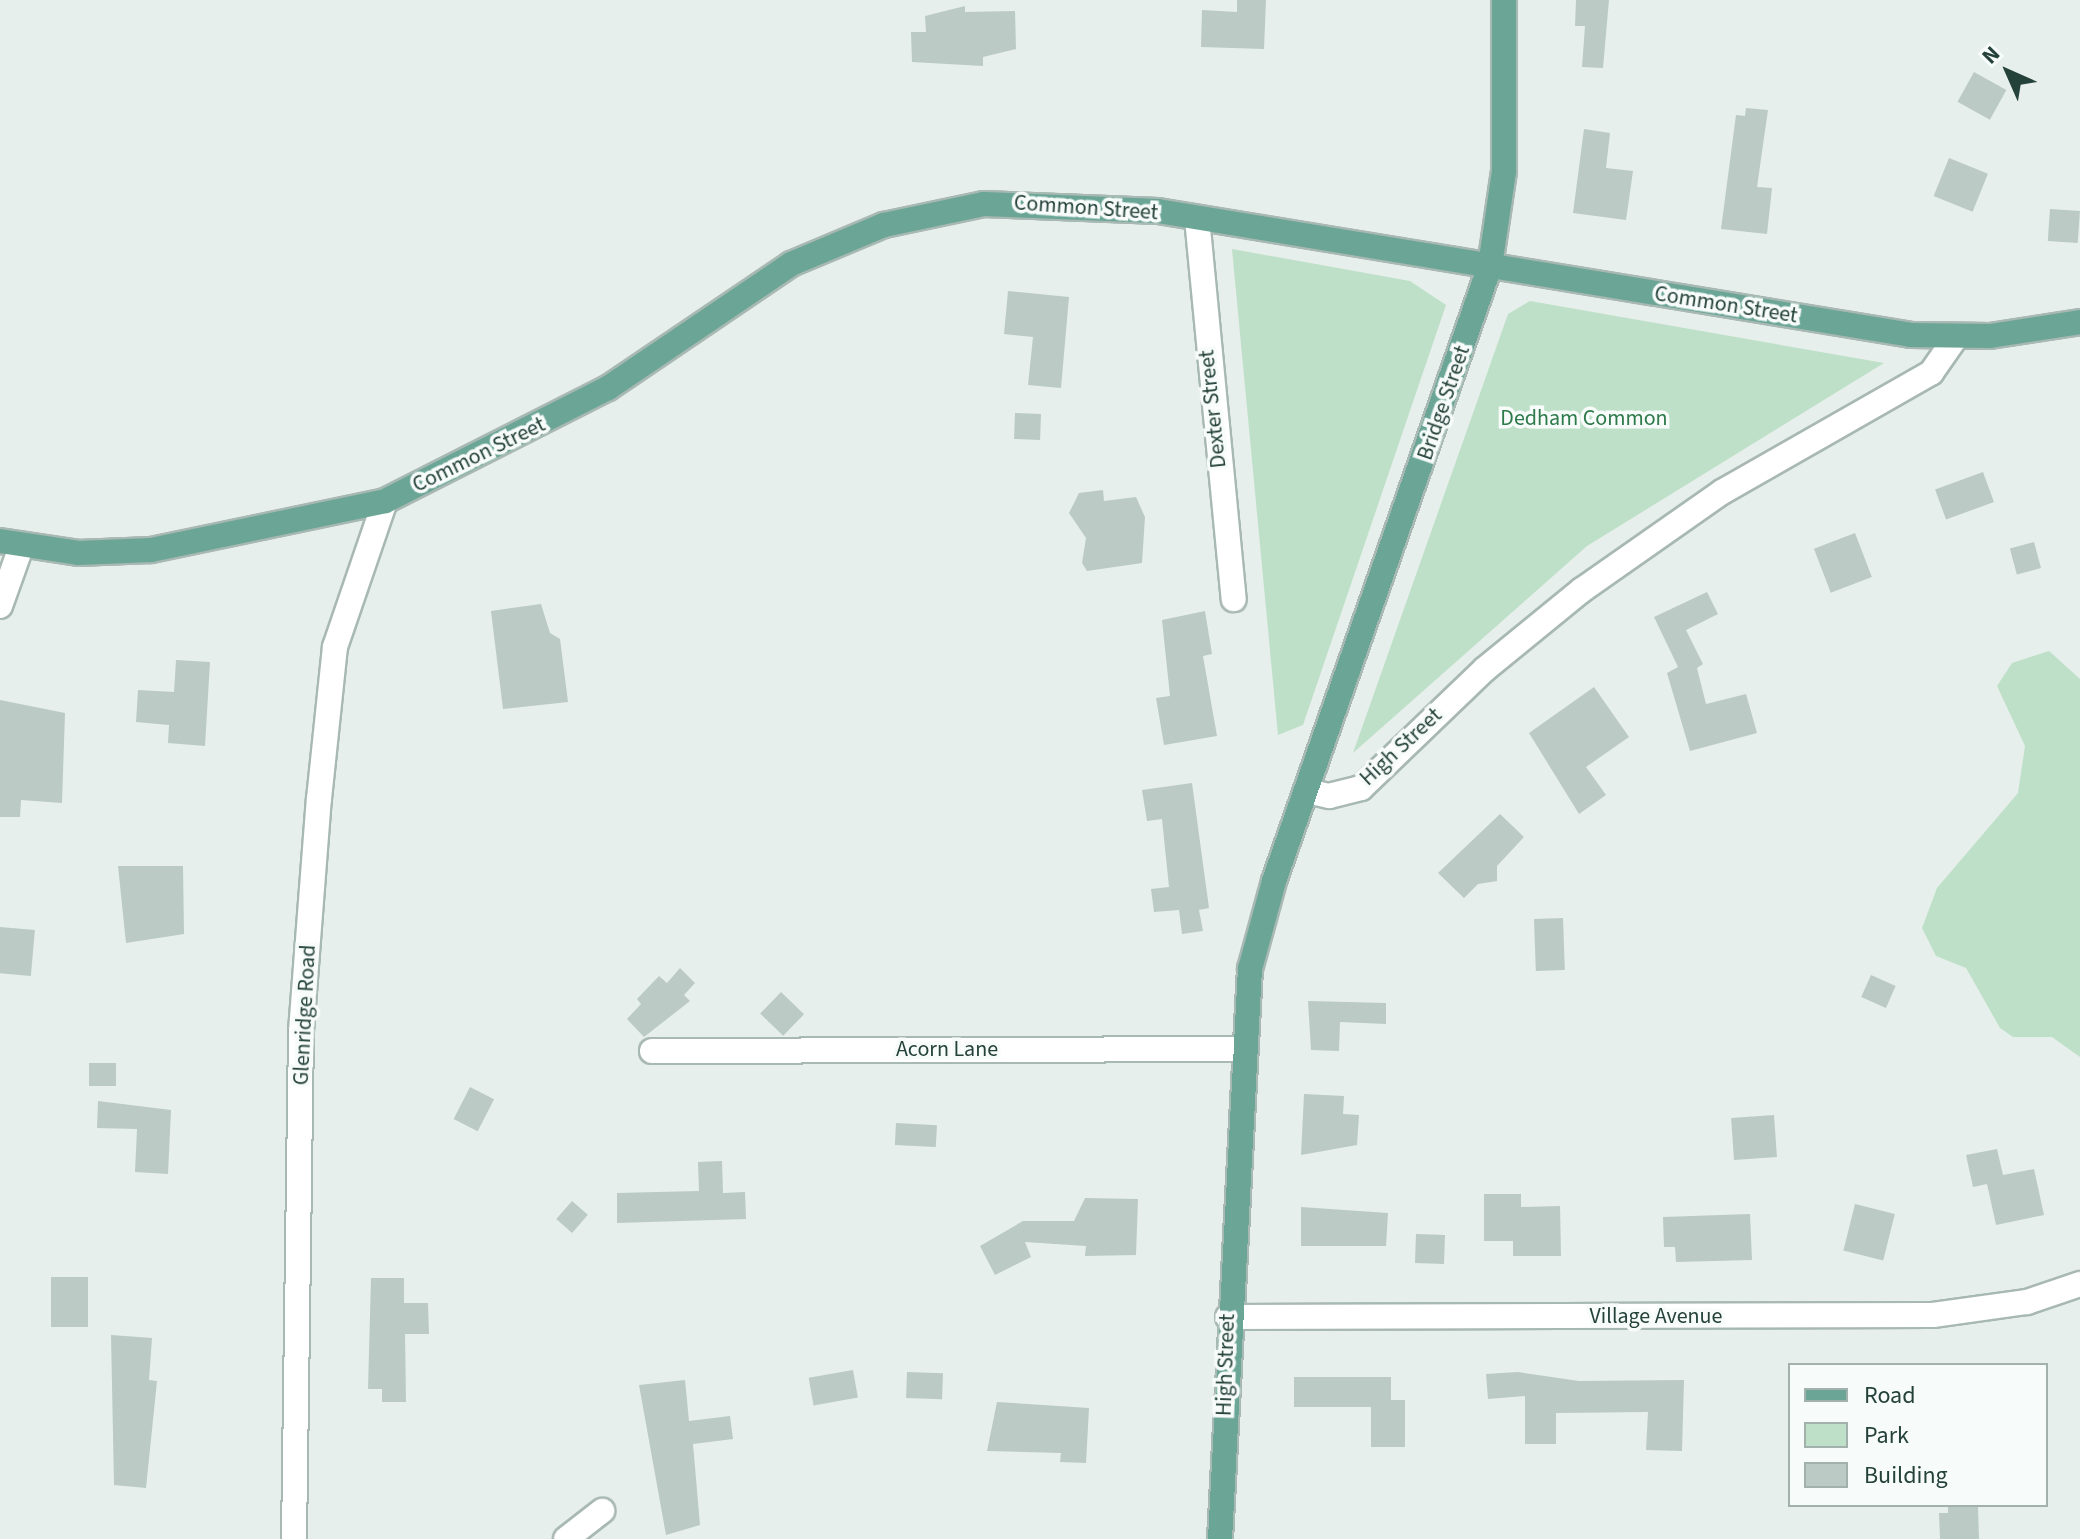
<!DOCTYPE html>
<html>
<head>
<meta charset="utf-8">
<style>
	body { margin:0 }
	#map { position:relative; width:2080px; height:1539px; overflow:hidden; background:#e6efeb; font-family:"Source Sans 3",sans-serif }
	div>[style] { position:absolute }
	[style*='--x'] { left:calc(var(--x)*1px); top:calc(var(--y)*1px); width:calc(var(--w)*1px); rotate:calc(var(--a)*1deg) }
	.green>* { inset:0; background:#bfe0c8 }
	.building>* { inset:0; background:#bbcac4; transform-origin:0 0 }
	.roads { filter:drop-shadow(2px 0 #a8b8b2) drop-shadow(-2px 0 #a8b8b2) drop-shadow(0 2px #a8b8b2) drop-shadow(0 -2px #a8b8b2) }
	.street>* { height:24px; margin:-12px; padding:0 12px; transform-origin:12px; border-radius:12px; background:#fff }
	.primary>* { height:24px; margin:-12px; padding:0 12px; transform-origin:12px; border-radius:12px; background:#6aa596 }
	span { translate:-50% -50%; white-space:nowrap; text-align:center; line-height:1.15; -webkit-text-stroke:7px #f7fbf9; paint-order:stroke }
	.street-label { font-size:22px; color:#24423a }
	.park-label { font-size:22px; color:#2d7a4b }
	.legend { position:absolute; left:1788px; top:1363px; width:260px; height:144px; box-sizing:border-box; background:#f7fbf9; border:2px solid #a3b1ad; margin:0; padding:10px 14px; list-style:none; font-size:24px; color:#24423a }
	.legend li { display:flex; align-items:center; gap:16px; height:40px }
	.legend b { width:40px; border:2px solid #a3b1ad }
	.north { position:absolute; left:1968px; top:32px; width:80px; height:80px; -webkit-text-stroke:6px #f7fbf9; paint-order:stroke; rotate:315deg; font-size:22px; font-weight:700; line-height:32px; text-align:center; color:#24423a }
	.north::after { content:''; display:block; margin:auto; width:28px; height:36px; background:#24423a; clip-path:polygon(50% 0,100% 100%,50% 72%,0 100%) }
</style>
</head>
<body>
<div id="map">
	<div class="green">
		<i style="clip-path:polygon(1232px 249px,1410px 281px,1446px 305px,1303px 725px,1278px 735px)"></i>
		<i style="clip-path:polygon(1530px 301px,1884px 363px,1587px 546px,1353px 753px,1508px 314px)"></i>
		<i style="clip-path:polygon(2049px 651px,2080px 679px,2080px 1057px,2052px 1037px,2013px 1037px,2000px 1028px,1966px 968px,1936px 956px,1922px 928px,1937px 888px,2018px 793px,2025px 746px,1997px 686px,2012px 663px)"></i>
	</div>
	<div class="building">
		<i style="clip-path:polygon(1237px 0,1266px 0,1264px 49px,1201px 47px,1202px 10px,1237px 12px)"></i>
		<i style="clip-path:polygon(1576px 0,1609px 0,1603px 68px,1582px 67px,1585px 26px,1575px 26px)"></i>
		<i style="clip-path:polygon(965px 6px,965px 12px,1015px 11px,1016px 49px,983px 57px,983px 66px,912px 62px,911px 32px,926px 32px,925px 16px)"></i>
		<i style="left:1974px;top:72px;width:37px;height:34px;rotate:29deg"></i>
		<i style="clip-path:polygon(1746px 108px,1768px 110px,1757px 187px,1772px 188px,1767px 234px,1721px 229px,1736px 115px,1745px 116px)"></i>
		<i style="clip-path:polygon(1584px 129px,1610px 133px,1606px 168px,1633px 171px,1626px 220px,1573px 213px)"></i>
		<i style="left:1949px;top:158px;width:42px;height:41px;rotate:22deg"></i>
		<i style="left:2050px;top:209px;width:30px;height:32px;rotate:4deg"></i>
		<i style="clip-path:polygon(1008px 291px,1069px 297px,1061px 388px,1028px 385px,1033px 337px,1004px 334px)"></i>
		<i style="left:1015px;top:413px;width:26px;height:26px;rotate:2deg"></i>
		<i style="left:1983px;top:472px;width:32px;height:51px;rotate:70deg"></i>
		<i style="clip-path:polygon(1103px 490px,1104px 501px,1136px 497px,1145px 517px,1142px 563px,1087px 571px,1082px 563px,1086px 538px,1069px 513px,1079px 493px)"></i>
		<i style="left:1855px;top:533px;width:47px;height:44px;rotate:69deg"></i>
		<i style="left:2034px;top:542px;width:27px;height:25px;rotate:75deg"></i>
		<i style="clip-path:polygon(1707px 592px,1718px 614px,1686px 630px,1703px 664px,1697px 668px,1706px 704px,1746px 694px,1757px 733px,1690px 751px,1667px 673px,1678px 667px,1654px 617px)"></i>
		<i style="clip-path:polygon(541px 604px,550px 633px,560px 639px,568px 702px,503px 709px,491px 611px)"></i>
		<i style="clip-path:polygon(1205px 611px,1212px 654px,1203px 656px,1217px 736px,1164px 745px,1156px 698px,1170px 696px,1162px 620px)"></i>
		<i style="clip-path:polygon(176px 660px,210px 662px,205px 746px,168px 743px,169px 725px,136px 722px,138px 690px,174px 692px)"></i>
		<i style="clip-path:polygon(1594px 687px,1629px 737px,1586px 767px,1606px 795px,1579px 814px,1529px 733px)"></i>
		<i style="clip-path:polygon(0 700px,65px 713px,62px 803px,21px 800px,20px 817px,0 817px)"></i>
		<i style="clip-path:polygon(1192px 783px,1209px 908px,1199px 910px,1203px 931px,1182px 934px,1179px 910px,1154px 912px,1151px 889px,1169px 887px,1162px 819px,1147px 821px,1142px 790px)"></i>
		<i style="clip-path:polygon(1500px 814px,1524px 837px,1497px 866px,1497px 881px,1478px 884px,1464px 898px,1438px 873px)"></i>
		<i style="clip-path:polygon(118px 866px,183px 866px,184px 934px,126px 943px)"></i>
		<i style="left:1563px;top:918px;width:52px;height:29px;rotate:88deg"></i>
		<i style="left:0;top:927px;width:35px;height:46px;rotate:5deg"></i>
		<i style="clip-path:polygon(680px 968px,695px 983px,684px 995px,690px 1001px,644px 1037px,627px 1019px,641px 1004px,637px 999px,659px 976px,667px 983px)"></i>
		<i style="left:1871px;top:975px;width:27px;height:24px;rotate:24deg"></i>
		<i style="left:781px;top:992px;width:32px;height:30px;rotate:44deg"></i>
		<i style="clip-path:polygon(1308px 1001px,1386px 1003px,1386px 1024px,1340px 1022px,1339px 1051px,1311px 1050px)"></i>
		<i style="left:89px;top:1063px;width:27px;height:23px"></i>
		<i style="left:470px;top:1087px;width:27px;height:36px;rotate:27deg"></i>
		<i style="clip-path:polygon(1304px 1094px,1344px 1096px,1343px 1114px,1359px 1115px,1357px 1145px,1301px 1155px)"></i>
		<i style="clip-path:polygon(98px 1101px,171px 1110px,168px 1174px,135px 1172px,137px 1129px,97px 1128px)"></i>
		<i style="left:1774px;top:1115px;width:42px;height:43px;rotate:86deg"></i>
		<i style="left:896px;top:1123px;width:41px;height:22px;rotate:3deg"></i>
		<i style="clip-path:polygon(1997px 1149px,2003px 1175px,2034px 1169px,2044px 1215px,1996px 1225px,1987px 1184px,1973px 1187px,1966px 1155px)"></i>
		<i style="clip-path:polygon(722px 1161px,723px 1193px,745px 1192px,746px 1219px,617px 1223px,617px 1193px,699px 1191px,698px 1162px)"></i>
		<i style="clip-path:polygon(1484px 1194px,1521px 1194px,1521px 1207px,1560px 1206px,1561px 1256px,1513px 1256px,1513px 1241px,1484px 1241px)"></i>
		<i style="clip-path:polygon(1085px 1198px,1138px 1199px,1136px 1255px,1085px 1256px,1086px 1246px,1025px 1242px,1031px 1257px,995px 1275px,980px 1246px,1023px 1221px,1074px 1221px)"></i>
		<i style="left:572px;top:1201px;width:21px;height:24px;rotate:41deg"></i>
		<i style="left:1855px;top:1204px;width:41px;height:48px;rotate:14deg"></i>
		<i style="clip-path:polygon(1301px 1207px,1388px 1213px,1386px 1246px,1301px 1246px)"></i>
		<i style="clip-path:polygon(1750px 1214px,1752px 1260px,1676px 1262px,1675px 1247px,1664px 1247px,1663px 1217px)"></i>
		<i style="left:1416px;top:1234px;width:29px;height:29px;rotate:2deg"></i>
		<i style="left:88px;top:1277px;width:50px;height:37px;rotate:90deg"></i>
		<i style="clip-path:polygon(371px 1278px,404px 1278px,404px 1303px,428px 1303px,429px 1334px,405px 1334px,406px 1402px,382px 1402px,382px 1389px,368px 1389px)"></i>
		<i style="clip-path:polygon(111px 1335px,152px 1338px,149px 1380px,157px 1381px,146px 1488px,114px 1485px)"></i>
		<i style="left:853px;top:1370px;width:28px;height:45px;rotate:80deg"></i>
		<i style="left:907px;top:1372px;width:36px;height:26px;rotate:2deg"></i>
		<i style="clip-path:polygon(1518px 1372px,1579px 1381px,1684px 1380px,1682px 1451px,1646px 1450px,1648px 1412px,1556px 1413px,1556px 1444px,1525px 1444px,1525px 1396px,1488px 1399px,1486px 1374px)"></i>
		<i style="clip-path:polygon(1294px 1377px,1391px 1377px,1391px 1400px,1405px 1400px,1405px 1447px,1371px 1447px,1371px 1407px,1294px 1407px)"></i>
		<i style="clip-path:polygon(685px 1380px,689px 1421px,730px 1416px,733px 1439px,693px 1444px,700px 1525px,666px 1535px,639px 1385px)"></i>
		<i style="clip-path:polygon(997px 1402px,1089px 1408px,1086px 1463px,1060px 1462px,1061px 1453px,987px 1451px)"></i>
		<i style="clip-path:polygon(1948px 1505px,1978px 1505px,1979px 1539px,1940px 1539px,1939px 1513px,1948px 1513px)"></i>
	</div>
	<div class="roads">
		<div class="street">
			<i style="--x:1197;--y:218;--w:383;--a:84.5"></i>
			<i style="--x:0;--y:606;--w:63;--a:-70.4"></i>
			<i style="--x:1307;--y:791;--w:23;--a:13"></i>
			<i style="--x:1329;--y:796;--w:33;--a:-14"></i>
			<i style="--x:1361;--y:788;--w:172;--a:-43.8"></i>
			<i style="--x:1485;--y:669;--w:125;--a:-39.2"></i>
			<i style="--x:1582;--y:590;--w:171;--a:-35"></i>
			<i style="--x:1722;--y:492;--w:241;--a:-29.7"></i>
			<i style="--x:1931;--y:373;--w:44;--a:-55.2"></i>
			<i style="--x:652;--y:1051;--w:590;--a:-0.19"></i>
			<i style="--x:1228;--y:1317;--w:705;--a:-0.16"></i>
			<i style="--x:1933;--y:1315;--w:95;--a:-7.9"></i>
			<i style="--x:2027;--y:1302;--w:56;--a:-18.8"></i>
			<i style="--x:294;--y:1539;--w:508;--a:-89.21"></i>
			<i style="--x:301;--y:1031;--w:233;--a:-85.6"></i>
			<i style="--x:319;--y:799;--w:153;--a:-84"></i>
			<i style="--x:335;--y:647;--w:154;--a:-71.1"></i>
			<i style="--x:566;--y:1539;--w:46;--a:-37.9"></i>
		</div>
		<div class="primary">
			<i style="--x:0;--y:541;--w:79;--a:8.7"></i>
			<i style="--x:78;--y:553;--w:73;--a:-2.4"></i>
			<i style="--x:151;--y:550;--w:239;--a:-11.8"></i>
			<i style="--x:385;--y:501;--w:250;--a:-26.9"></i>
			<i style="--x:608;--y:388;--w:221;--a:-34.1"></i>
			<i style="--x:791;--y:264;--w:101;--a:-22.8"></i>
			<i style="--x:884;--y:225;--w:102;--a:-11.9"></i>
			<i style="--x:984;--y:204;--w:174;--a:2.3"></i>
			<i style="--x:1158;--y:211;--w:763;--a:9.35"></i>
			<i style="--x:1911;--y:335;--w:79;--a:0.7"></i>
			<i style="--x:1990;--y:336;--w:91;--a:-8.8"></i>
			<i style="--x:1220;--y:1539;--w:571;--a:-86.99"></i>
			<i style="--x:1250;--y:969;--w:91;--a:-74.7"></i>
			<i style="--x:1274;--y:881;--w:652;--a:-70.65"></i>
			<i style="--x:1490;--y:266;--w:96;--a:-81.6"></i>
			<i style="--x:1504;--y:171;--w:171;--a:-90"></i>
		</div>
	</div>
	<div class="street-label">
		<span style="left:1086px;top:208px;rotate:4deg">Common Street</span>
		<span style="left:1726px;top:305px;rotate:9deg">Common Street</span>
		<span style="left:1444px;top:403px;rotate:-71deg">Bridge Street</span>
		<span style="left:1213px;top:409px;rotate:-96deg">Dexter Street</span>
		<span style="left:479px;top:455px;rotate:-26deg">Common Street</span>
		<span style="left:1401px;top:747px;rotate:-43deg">High Street</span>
		<span style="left:305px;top:1015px;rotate:-87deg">Glenridge Road</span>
		<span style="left:947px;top:1050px">Acorn Lane</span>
		<span style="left:1656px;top:1317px">Village Avenue</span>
		<span style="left:1226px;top:1365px;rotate:-88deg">High Street</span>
	</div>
	<div class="park-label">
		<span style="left:1584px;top:419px">Dedham Common</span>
	</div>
	<ul class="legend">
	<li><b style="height:10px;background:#6aa596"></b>Road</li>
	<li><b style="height:22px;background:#bfe0c8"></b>Park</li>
	<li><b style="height:22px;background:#bbcac4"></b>Building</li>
	</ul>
	<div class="north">N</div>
</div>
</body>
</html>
